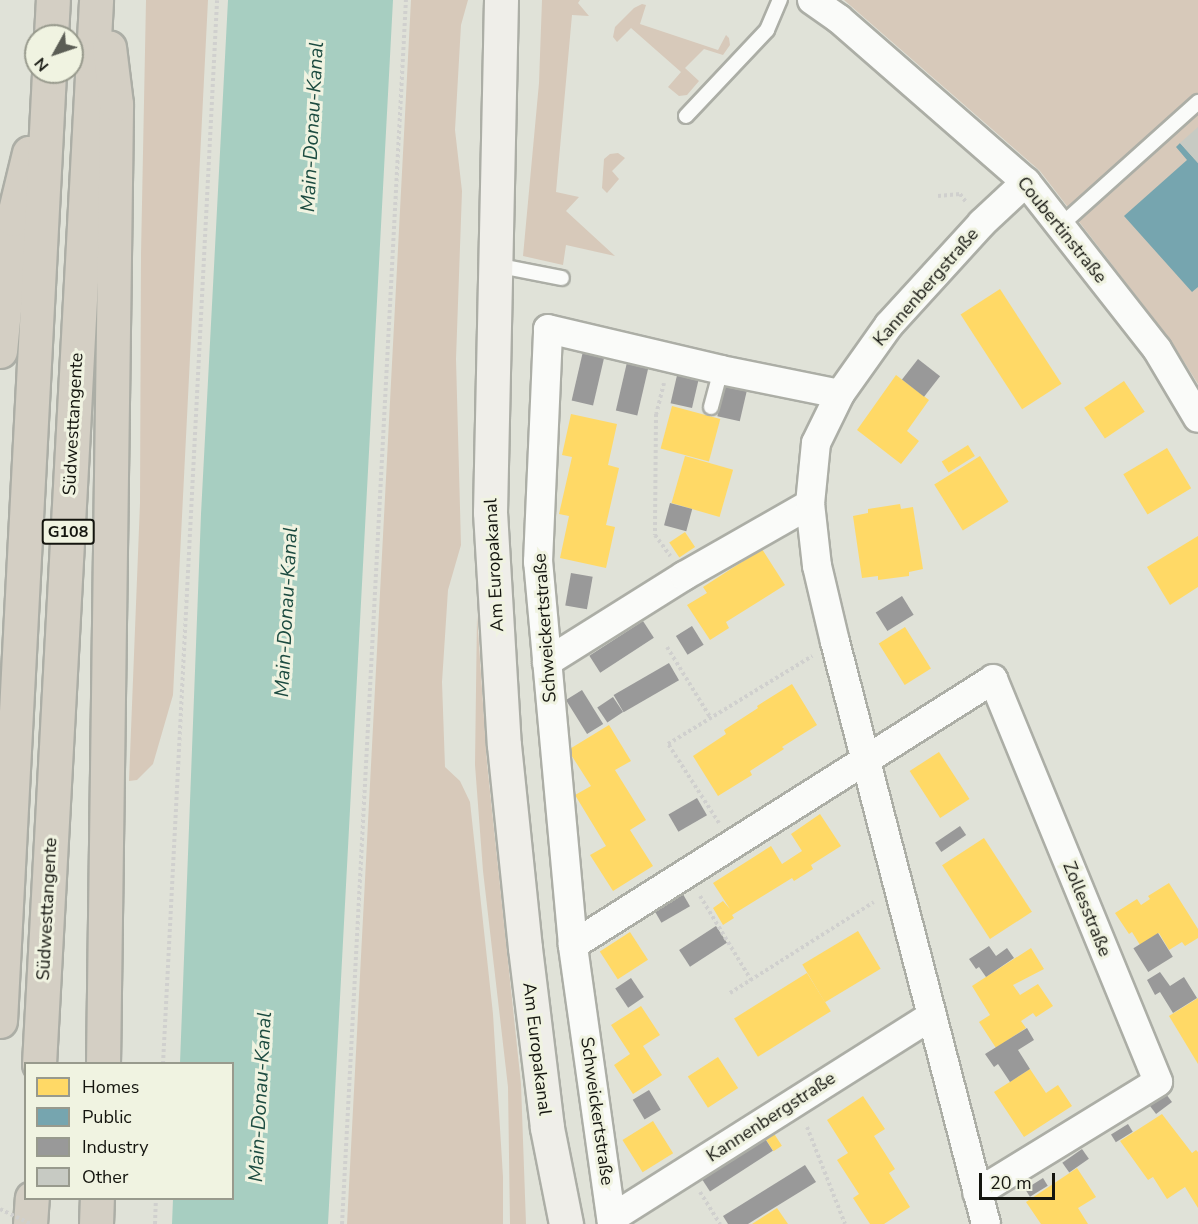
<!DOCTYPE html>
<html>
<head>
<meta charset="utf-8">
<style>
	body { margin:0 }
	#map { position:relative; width:1198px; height:1224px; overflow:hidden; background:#e0e2d8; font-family:"Nunito Sans",sans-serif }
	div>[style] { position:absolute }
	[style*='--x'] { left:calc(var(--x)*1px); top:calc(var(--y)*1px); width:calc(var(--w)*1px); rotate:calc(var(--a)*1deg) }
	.green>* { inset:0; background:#d7c9ba }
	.water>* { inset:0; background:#a7cec1 }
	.homes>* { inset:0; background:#ffd966; transform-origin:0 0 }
	.public>* { inset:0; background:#76a5af }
	.industry>* { inset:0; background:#999; transform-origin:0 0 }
	.building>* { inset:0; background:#c7cac3 }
	.path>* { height:4px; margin-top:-2px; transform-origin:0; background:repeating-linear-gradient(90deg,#d0d0ce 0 3px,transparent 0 6px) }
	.roads { filter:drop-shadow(2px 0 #acaea6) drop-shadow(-2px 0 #acaea6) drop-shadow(0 2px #acaea6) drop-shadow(0 -2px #acaea6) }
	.lane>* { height:14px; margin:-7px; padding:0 7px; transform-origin:7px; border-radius:7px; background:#fafbf9 }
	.street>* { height:28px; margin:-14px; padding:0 14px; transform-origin:14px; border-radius:14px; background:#fafbf9 }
	.secondary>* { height:33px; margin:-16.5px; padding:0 16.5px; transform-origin:16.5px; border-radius:16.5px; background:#efeee9 }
	.highway>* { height:33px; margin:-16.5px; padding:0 16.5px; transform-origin:16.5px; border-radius:16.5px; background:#d4cfc4 }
	.path-bridge>* { height:4px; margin-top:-2px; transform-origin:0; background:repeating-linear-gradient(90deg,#d0d0ce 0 3px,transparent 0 6px) }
	span { translate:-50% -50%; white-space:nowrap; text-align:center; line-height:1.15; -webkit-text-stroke:6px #f0f3e1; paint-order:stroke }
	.shield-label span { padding:2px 4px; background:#f0f3e1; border:2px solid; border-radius:4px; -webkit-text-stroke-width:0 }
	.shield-label { font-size:16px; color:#14150f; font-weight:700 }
	.street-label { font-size:18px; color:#14150f }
	.water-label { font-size:20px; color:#1c4b40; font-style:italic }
	.legend { position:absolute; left:24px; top:1062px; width:210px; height:138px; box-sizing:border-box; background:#f0f3e1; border:2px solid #989a8d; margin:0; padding:8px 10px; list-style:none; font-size:18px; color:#14150f }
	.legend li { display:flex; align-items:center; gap:12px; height:30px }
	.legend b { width:30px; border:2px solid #989a8d }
	.north { position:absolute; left:24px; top:24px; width:60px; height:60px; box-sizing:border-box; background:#f0f3e1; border:2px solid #989a8d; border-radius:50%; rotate:230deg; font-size:16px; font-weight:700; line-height:24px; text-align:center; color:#14150f }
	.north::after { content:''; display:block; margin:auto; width:21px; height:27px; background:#5b5d55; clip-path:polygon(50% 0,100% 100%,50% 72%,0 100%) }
	.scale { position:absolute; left:979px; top:1173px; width:76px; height:27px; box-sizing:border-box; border:3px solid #14150f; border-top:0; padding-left:8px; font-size:18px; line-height:21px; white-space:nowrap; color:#14150f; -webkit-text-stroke:4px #f0f3e1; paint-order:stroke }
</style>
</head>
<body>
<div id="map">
	<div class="green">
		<i style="clip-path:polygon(146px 0,208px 0,173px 695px,153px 764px,137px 780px,129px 781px,140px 503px,141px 254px)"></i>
		<i style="clip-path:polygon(411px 0,468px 0,461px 25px,455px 130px,462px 191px,456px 359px,461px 545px,448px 590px,442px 682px,445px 767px,460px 781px,470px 802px,493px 1014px,503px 1177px,503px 1224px,347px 1224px)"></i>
		<i style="clip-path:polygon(542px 0,580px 0,578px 3px,589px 16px,572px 15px,556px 192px,579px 197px,566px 211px,615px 256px,566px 245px,563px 265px,523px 256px,539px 83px)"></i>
		<i style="clip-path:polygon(844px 0,1198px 0,1198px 384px,1171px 341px,1040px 171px)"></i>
		<i style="clip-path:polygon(642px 4px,646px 5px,640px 24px,718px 50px,726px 35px,729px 38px,730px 45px,723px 55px,704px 49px,685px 68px,699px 81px,687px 95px,679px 96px,668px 87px,681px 72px,631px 28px,617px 42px,613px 37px,615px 27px,634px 8px)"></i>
		<i style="clip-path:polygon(618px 153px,625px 158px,612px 171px,619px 179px,607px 193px,602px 188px,604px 159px,610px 154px)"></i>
		<i style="clip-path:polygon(477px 615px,487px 763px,521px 1084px,526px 1224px,510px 1224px,508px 1087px,483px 871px,475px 765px)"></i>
	</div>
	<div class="water">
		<i style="clip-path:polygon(228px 0,393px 0,328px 1224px,172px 1224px,173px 1199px,232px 1198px,232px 1064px,180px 1063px,201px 514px)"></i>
	</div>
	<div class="homes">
		<i style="left:1000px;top:289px;width:113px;height:47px;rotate:57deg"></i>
		<i style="clip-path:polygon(896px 375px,929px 400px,907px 431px,919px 441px,901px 464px,857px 430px)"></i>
		<i style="left:1124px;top:381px;width:37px;height:48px;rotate:56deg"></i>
		<i style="left:672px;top:406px;width:50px;height:44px;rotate:15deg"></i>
		<i style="clip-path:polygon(571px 414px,617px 424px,608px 465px,619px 468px,606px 525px,615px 527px,606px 568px,560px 558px,569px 516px,559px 514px,572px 457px,562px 455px)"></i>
		<i style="left:968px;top:445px;width:13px;height:31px;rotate:58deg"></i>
		<i style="left:1167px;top:448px;width:47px;height:51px;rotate:59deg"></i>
		<i style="left:685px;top:456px;width:50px;height:49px;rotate:16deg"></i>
		<i style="left:980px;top:456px;width:54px;height:54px;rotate:58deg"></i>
		<i style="clip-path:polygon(900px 504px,901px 509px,913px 507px,923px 569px,909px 572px,909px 576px,878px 580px,878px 576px,862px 578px,853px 516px,868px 513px,868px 509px)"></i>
		<i style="left:685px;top:532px;width:18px;height:19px;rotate:56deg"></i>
		<i style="clip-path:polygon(1198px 536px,1198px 587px,1170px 605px,1147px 567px)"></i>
		<i style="clip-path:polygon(762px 549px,785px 585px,726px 622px,729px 628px,710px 640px,687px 605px,707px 593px,703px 587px)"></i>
		<i style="left:905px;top:627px;width:49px;height:31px;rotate:58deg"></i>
		<i style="clip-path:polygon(792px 684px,817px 725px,782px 747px,784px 749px,750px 771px,752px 775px,718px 796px,693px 756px,726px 734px,724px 730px,758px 708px,757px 706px)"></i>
		<i style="clip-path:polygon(609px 725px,631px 761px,615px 770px,646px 820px,630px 830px,653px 866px,613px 891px,590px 855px,606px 846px,575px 795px,591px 786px,568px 750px)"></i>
		<i style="left:939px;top:752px;width:56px;height:35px;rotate:57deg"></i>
		<i style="clip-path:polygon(820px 814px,841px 846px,811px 865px,813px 869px,794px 881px,792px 878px,732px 915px,734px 918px,723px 925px,713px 908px,723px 901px,730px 909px,713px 883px,771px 846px,782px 864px,802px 851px,791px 834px)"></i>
		<i style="left:984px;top:838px;width:88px;height:50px;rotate:57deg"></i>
		<i style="clip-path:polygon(1169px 883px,1198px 929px,1198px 938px,1185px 946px,1182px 942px,1169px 950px,1159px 933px,1140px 945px,1132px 932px,1129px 934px,1115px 913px,1137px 899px,1141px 905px,1150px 899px,1148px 896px)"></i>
		<i style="left:858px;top:931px;width:44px;height:65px;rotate:59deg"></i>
		<i style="left:630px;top:932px;width:33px;height:36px;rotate:57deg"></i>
		<i style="clip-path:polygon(1031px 948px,1044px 969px,1013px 985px,1020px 995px,1038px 984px,1053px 1006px,1036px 1017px,1033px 1013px,1021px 1021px,1026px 1028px,996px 1048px,979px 1022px,990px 1015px,972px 986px)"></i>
		<i style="left:807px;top:973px;width:45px;height:86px;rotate:58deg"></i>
		<i style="clip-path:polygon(1198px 998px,1198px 1064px,1169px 1016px)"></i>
		<i style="clip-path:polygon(641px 1006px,660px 1035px,643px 1046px,662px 1075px,633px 1094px,614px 1065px,630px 1054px,611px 1025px)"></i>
		<i style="left:718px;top:1057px;width:37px;height:36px;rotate:57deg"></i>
		<i style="clip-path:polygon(1030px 1069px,1046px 1093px,1058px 1085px,1072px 1106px,1024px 1137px,994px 1092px)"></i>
		<i style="clip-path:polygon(863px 1096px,885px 1129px,874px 1136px,895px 1169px,889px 1173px,910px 1207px,884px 1224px,870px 1224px,853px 1198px,859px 1194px,837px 1160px,848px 1153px,827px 1120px)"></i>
		<i style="clip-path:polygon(1162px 1114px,1192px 1153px,1196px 1150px,1198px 1152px,1198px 1208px,1185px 1187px,1167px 1199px,1153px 1177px,1148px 1180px,1120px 1141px)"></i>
		<i style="left:653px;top:1121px;width:38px;height:36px;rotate:58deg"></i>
		<i style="left:771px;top:1129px;width:20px;height:10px;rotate:57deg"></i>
		<i style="clip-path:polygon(1077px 1168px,1096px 1197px,1078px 1208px,1088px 1224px,1041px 1224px,1026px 1202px)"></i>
		<i style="clip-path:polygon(777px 1208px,788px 1224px,752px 1224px)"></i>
	</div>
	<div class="public">
		<i style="clip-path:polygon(1180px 143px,1198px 163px,1198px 287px,1192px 292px,1124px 216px,1187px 160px,1176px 147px)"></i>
	</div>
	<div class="industry">
		<i style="left:584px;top:347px;width:22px;height:55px;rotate:13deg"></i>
		<i style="left:628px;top:358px;width:22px;height:54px;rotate:13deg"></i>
		<i style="left:918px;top:359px;width:28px;height:26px;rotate:38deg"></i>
		<i style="left:678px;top:371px;width:22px;height:33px;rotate:13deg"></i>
		<i style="left:725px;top:383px;width:23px;height:34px;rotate:13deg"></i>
		<i style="left:670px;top:503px;width:23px;height:23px;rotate:15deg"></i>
		<i style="left:571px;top:573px;width:22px;height:33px;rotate:10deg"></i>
		<i style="left:902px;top:596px;width:22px;height:31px;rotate:58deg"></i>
		<i style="left:643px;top:621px;width:20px;height:64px;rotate:57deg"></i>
		<i style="left:692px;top:626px;width:22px;height:19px;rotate:58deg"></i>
		<i style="left:669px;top:663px;width:20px;height:64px;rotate:60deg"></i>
		<i style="left:582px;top:690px;width:40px;height:19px;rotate:58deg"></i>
		<i style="left:613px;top:697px;width:18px;height:19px;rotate:56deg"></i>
		<i style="left:697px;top:798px;width:20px;height:33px;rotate:60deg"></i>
		<i style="left:960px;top:826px;width:11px;height:30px;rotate:56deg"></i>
		<i style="left:680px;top:889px;width:20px;height:33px;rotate:60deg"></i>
		<i style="left:716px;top:926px;width:20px;height:44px;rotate:57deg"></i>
		<i style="left:1158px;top:933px;width:28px;height:29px;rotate:58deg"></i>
		<i style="clip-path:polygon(989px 946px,996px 956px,1007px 948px,1014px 958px,986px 977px,979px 967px,976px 969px,969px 959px)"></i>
		<i style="clip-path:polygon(1160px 972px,1170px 986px,1184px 977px,1197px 998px,1173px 1013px,1160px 992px,1155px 995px,1147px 980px)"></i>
		<i style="left:631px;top:978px;width:23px;height:19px;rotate:56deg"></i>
		<i style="clip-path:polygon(1027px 1028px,1034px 1040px,1018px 1050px,1030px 1069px,1010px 1082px,998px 1064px,994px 1067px,985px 1054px)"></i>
		<i style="left:649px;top:1090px;width:23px;height:19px;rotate:59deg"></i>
		<i style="left:1166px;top:1094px;width:10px;height:20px;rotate:53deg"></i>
		<i style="left:1128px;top:1124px;width:9px;height:20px;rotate:58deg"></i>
		<i style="left:762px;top:1134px;width:20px;height:75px;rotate:57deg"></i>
		<i style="left:1082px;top:1149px;width:12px;height:24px;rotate:55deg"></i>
		<i style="clip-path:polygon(805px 1165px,816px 1182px,748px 1224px,728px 1224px,723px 1216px)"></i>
		<i style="left:1043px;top:1178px;width:9px;height:21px;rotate:58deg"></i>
	</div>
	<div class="building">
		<i style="clip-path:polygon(1198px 127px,1198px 163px,1180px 143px)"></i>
	</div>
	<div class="path">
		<i style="--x:938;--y:196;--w:22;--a:-5"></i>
		<i style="--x:960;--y:194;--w:10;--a:53"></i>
		<i style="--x:664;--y:383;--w:32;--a:104"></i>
		<i style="--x:656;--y:414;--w:121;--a:90.5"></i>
		<i style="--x:655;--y:535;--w:26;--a:54"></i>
		<i style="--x:667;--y:647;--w:82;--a:58.4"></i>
		<i style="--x:719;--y:823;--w:94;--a:-122.8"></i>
		<i style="--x:668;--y:744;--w:169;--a:-31.4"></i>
		<i style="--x:700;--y:896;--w:98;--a:58.7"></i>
		<i style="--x:730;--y:993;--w:170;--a:-32.3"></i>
		<i style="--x:163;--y:1064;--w:1065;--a:-87.09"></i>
		<i style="--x:807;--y:1127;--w:104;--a:68.6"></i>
		<i style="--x:700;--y:1192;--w:38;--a:58"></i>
		<i style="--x:155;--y:1224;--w:26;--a:-88"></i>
		<i style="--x:342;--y:1224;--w:1226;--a:-87.01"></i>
	</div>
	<div class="roads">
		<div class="lane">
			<i style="--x:686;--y:116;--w:118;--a:-46.7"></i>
			<i style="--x:767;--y:30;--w:33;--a:-67"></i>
			<i style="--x:1060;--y:226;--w:186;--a:-41.9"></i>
			<i style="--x:495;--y:265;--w:68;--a:11"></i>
			<i style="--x:711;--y:407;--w:38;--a:-75"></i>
		</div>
		<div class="street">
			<i style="--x:812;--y:0;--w:33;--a:35"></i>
			<i style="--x:839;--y:19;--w:248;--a:41.1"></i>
			<i style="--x:1026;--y:182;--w:212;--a:51.9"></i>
			<i style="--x:1157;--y:349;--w:80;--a:59.3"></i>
			<i style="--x:547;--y:662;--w:162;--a:-32.1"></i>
			<i style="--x:684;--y:576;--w:145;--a:-29.7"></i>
			<i style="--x:573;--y:945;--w:497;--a:-32.3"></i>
			<i style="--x:993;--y:679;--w:435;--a:67.7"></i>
			<i style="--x:1158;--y:1082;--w:212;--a:148.5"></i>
			<i style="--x:612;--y:1218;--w:378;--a:-32.3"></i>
			<i style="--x:612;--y:1224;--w:282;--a:-98"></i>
			<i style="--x:573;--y:945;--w:385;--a:-95.2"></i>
			<i style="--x:538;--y:562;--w:233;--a:-87.5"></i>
			<i style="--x:548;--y:329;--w:178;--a:13.3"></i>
			<i style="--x:721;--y:370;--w:121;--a:11.4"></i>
			<i style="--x:986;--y:1224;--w:601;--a:-104.54"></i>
			<i style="--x:835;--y:642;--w:78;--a:-103.3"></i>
			<i style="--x:817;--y:566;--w:62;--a:-96.4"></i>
			<i style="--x:810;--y:504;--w:61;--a:-84.4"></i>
			<i style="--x:816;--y:443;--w:55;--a:-63.9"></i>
			<i style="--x:840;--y:394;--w:85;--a:-54.6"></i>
			<i style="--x:889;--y:325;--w:138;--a:-47.6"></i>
			<i style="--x:982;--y:223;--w:60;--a:-43"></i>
		</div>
		<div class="secondary">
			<i style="--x:501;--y:0;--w:512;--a:91.23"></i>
			<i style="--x:490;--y:512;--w:233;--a:86.6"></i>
			<i style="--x:504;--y:745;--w:204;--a:84.1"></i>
			<i style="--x:525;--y:948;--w:181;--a:83"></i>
			<i style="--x:547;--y:1128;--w:98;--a:78.8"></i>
		</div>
		<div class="highway">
			<i style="--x:51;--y:36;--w:36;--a:-87"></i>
			<i style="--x:0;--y:351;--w:133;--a:-84.4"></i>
			<i style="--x:13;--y:219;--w:68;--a:-76.4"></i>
			<i style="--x:0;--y:1021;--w:950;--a:-87.04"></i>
			<i style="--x:39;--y:1064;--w:1066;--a:-86.93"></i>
			<i style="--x:103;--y:1064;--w:960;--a:-89.22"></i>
			<i style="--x:116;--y:104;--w:57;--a:-97"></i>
			<i style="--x:30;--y:1224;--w:26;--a:-86"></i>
			<i style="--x:96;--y:1224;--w:26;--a:-88"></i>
		</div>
	</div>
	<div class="path-bridge">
		<i style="--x:0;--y:1209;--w:34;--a:26"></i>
	</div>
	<div class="shield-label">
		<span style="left:68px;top:532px">G108</span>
	</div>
	<div class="street-label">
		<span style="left:1062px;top:230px;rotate:51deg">Coubertinstraße</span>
		<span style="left:926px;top:287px;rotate:-49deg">Kannenbergstraße</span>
		<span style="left:73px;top:424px;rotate:-87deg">Südwesttangente</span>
		<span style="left:494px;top:565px;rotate:-93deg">Am Europakanal</span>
		<span style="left:545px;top:628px;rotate:-94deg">Schweickertstraße</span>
		<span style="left:47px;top:909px;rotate:-87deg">Südwesttangente</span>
		<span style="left:1087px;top:909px;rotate:68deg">Zollesstraße</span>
		<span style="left:537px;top:1049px;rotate:83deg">Am Europakanal</span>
		<span style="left:597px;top:1111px;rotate:82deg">Schweickertstraße</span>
		<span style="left:771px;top:1117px;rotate:-33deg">Kannenbergstraße</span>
	</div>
	<div class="water-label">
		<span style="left:312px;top:127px;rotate:-87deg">Main-Donau-Kanal</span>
		<span style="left:286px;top:612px;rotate:-87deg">Main-Donau-Kanal</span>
		<span style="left:260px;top:1097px;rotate:-87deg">Main-Donau-Kanal</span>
	</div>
	<ul class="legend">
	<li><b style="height:16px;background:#ffd966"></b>Homes</li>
	<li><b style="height:16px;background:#76a5af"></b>Public</li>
	<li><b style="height:16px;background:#999"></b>Industry</li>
	<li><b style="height:16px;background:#c7cac3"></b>Other</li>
	</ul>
	<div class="north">N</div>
	<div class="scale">20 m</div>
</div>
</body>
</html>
